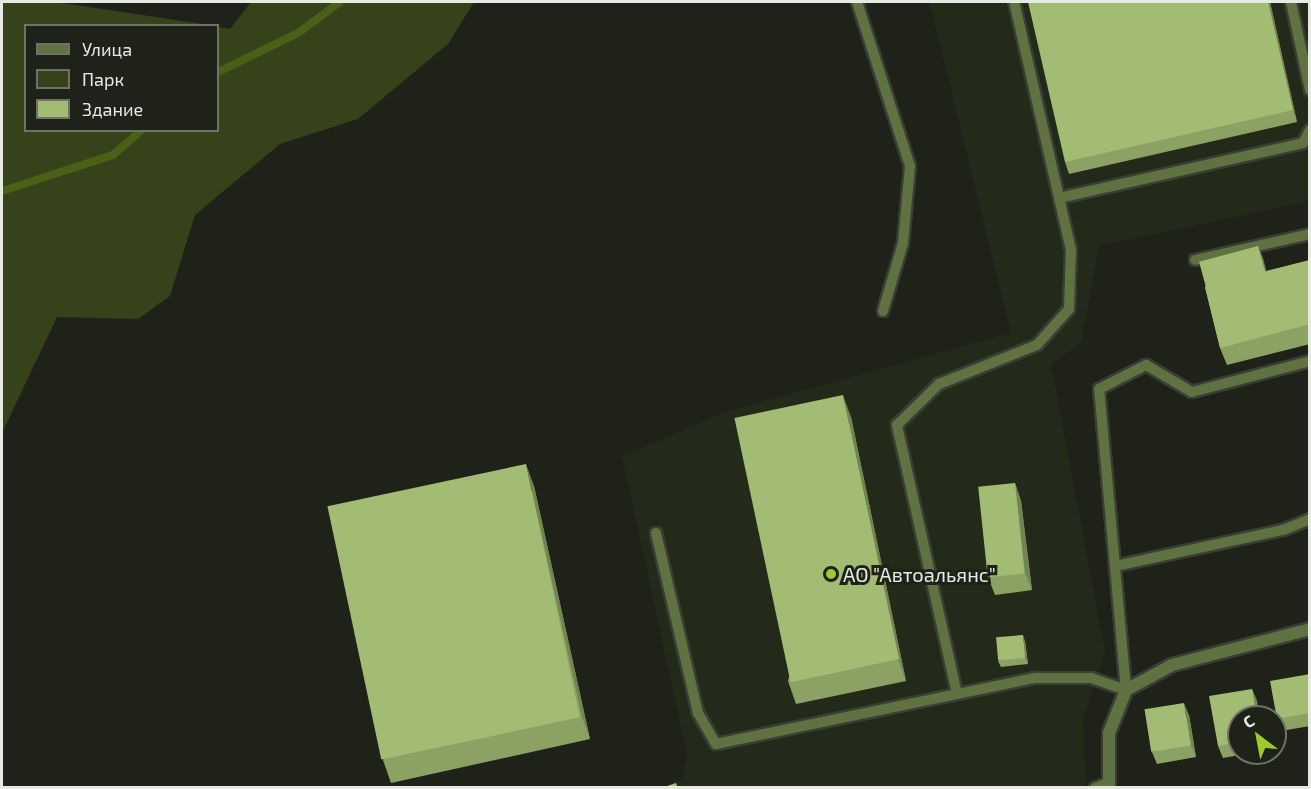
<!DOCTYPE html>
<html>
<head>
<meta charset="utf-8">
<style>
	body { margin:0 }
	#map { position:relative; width:1311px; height:789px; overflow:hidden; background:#1e2218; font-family:"Exo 2",sans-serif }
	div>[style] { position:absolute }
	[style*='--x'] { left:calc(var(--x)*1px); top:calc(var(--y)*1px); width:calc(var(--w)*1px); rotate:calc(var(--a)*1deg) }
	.built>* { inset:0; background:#242a1a }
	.green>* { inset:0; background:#35421a }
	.stream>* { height:8px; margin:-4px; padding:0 4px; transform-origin:4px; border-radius:4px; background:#4a6016 }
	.roads { filter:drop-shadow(2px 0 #3a3e34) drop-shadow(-2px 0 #3a3e34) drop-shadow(0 2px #3a3e34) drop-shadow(0 -2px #3a3e34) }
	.service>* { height:10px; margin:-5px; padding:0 5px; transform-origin:5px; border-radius:5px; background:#617242 }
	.minor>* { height:12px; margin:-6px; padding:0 6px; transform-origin:6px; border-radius:6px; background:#617242 }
	.tertiary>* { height:12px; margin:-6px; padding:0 6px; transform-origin:6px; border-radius:6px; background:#617242 }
	.wall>* { inset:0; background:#8ba264 }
	.shaded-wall>* { inset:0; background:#718451 }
	.building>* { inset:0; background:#a2bc74; transform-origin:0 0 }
	.dots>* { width:16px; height:16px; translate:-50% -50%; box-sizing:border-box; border:3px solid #1e2218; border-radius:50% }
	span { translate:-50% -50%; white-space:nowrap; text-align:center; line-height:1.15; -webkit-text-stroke:6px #1e2218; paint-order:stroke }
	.poi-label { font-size:20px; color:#e7eae3 }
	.left { translate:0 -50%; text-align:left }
	.frame { position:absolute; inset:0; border:3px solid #e7eae3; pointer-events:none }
	.legend { position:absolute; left:24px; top:24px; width:195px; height:108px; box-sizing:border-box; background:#1e2218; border:2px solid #6e7269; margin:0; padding:8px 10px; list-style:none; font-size:18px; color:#e7eae3 }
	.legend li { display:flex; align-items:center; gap:12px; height:30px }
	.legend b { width:30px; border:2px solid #6e7269 }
	.north { position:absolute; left:1227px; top:705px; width:60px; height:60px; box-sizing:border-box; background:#1e2218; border:2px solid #6e7269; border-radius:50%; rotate:328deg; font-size:16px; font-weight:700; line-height:24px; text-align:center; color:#e7eae3 }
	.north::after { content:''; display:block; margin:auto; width:21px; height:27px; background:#9eca2e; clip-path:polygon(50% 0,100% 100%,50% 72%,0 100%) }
</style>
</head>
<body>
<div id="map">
	<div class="built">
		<i style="clip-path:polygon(929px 2px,1309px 2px,1309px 201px,1099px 246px,1081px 344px,1051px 363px,1105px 652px,1083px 720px,1086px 787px,674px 787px,673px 782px,682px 781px,687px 755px,622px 456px,725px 412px,1011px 333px)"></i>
	</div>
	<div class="green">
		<i style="clip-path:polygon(2px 2px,56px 2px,209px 25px,26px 26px,26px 130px,218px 130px,218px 27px,230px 29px,251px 2px,474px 2px,448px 44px,358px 119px,280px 144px,195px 215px,170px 296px,138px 319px,57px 317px,2px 433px)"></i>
	</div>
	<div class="stream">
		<i style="--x:218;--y:72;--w:89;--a:-26"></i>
		<i style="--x:298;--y:33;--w:52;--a:-36.4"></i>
		<i style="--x:2;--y:191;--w:117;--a:-18"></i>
		<i style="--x:113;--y:155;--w:38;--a:-41"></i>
	</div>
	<div class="roads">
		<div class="service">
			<i style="--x:857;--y:2;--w:172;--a:72.1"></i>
			<i style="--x:910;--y:166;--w:77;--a:95.2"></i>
			<i style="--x:903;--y:243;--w:71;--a:106.4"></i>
			<i style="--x:1291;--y:2;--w:90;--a:77.8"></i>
			<i style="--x:1059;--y:198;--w:250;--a:-12.7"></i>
			<i style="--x:1303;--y:143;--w:15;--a:-62"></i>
			<i style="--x:1195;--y:260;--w:118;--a:-12.7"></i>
			<i style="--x:656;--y:533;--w:185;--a:76.9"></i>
			<i style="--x:698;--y:713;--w:36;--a:60"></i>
			<i style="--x:716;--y:744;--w:327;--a:-11.7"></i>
			<i style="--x:1036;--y:678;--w:55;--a:0"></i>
			<i style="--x:1091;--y:678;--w:37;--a:19"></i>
			<i style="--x:1126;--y:690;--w:302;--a:-95.1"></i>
			<i style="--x:1099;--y:389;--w:53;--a:-27.1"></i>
			<i style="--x:1146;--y:365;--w:53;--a:30.4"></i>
			<i style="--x:1192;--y:392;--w:122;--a:-14.7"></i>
			<i style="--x:1115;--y:566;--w:172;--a:-12.1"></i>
			<i style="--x:1283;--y:530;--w:29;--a:-22"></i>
			<i style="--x:957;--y:694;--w:276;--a:-102.6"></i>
			<i style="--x:897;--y:425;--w:59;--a:-44.3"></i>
			<i style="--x:939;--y:384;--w:105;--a:-21.7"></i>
			<i style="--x:1037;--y:345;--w:48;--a:-48.4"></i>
			<i style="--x:1069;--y:309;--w:59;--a:-88.1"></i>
			<i style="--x:1071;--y:250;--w:254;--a:-102.9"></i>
			<i style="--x:1095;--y:788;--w:14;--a:-21"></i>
		</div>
		<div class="minor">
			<i style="--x:1126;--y:690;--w:52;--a:-28.5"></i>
			<i style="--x:1172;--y:665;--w:143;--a:-14.6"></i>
		</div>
		<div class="tertiary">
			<i style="--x:1109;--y:788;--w:55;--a:-90"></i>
			<i style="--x:1109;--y:733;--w:46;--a:-68.4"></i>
		</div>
	</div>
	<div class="wall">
		<i style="clip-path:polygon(1270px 2px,1297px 122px,1069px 174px,1065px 162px)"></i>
		<i style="clip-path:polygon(1258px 246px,1266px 271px,1310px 260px,1310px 344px,1227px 365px,1220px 348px,1205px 287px)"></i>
		<i style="clip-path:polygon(851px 417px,906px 681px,796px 704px,788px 681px)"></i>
		<i style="clip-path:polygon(1015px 483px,1021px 501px,1032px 590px,995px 595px,988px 577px)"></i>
		<i style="clip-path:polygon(534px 486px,590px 739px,391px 783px,383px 760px)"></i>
		<i style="clip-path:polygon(1025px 641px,1028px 664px,1001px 667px,998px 661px)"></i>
		<i style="clip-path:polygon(1310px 674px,1310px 726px,1281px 731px,1277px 719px)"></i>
		<i style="clip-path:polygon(1252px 689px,1257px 701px,1259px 717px,1239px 717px,1239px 753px,1251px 753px,1223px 758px,1218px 746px)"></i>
		<i style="clip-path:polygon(1189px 715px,1196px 757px,1157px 764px,1152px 752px)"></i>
	</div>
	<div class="shaded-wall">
		<i style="clip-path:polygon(1268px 2px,1270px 2px,1297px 122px,1293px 110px)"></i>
		<i style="clip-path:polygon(1258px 246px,1263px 258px,1271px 289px,1267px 277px)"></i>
		<i style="clip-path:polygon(843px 395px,851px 417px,906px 681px,898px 659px)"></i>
		<i style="clip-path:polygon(526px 464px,534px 486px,590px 739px,582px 717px)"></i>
		<i style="clip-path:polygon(1015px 483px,1021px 501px,1032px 590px,1025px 573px)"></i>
		<i style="clip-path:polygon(1023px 635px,1025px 641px,1028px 664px,1025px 658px)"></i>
		<i style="clip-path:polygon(1252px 689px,1257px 701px,1259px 717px,1257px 717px)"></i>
		<i style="clip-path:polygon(1184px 703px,1189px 715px,1196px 757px,1191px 745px)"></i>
	</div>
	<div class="building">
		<i style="clip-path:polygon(1028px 2px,1268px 2px,1293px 110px,1065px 162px)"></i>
		<i style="left:1258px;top:246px;width:27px;height:61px;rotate:75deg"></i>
		<i style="clip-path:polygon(1310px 260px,1310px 324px,1220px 348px,1205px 287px)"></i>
		<i style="left:843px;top:395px;width:270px;height:111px;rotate:78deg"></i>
		<i style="left:526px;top:464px;width:259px;height:203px;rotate:78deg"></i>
		<i style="left:1015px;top:483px;width:91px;height:37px;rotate:84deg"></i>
		<i style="left:1023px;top:635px;width:23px;height:27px;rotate:85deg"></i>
		<i style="clip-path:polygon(1310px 674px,1310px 713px,1277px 719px,1270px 681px)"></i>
		<i style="clip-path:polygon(1252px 689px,1257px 717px,1239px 717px,1239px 742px,1218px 746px,1209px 696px)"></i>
		<i style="left:1184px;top:703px;width:43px;height:40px;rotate:81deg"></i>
		<i style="clip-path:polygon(676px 783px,678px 788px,661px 788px)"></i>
	</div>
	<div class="dots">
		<i style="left:831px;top:574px;background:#9eca2e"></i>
	</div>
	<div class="poi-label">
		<span class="left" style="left:843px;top:574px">АО "Автоальянс"</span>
	</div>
	<div class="frame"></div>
	<ul class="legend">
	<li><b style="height:8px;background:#617242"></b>Улица</li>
	<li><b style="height:16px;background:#35421a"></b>Парк</li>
	<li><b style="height:16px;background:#a2bc74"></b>Здание</li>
	</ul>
	<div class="north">С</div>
</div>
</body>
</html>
